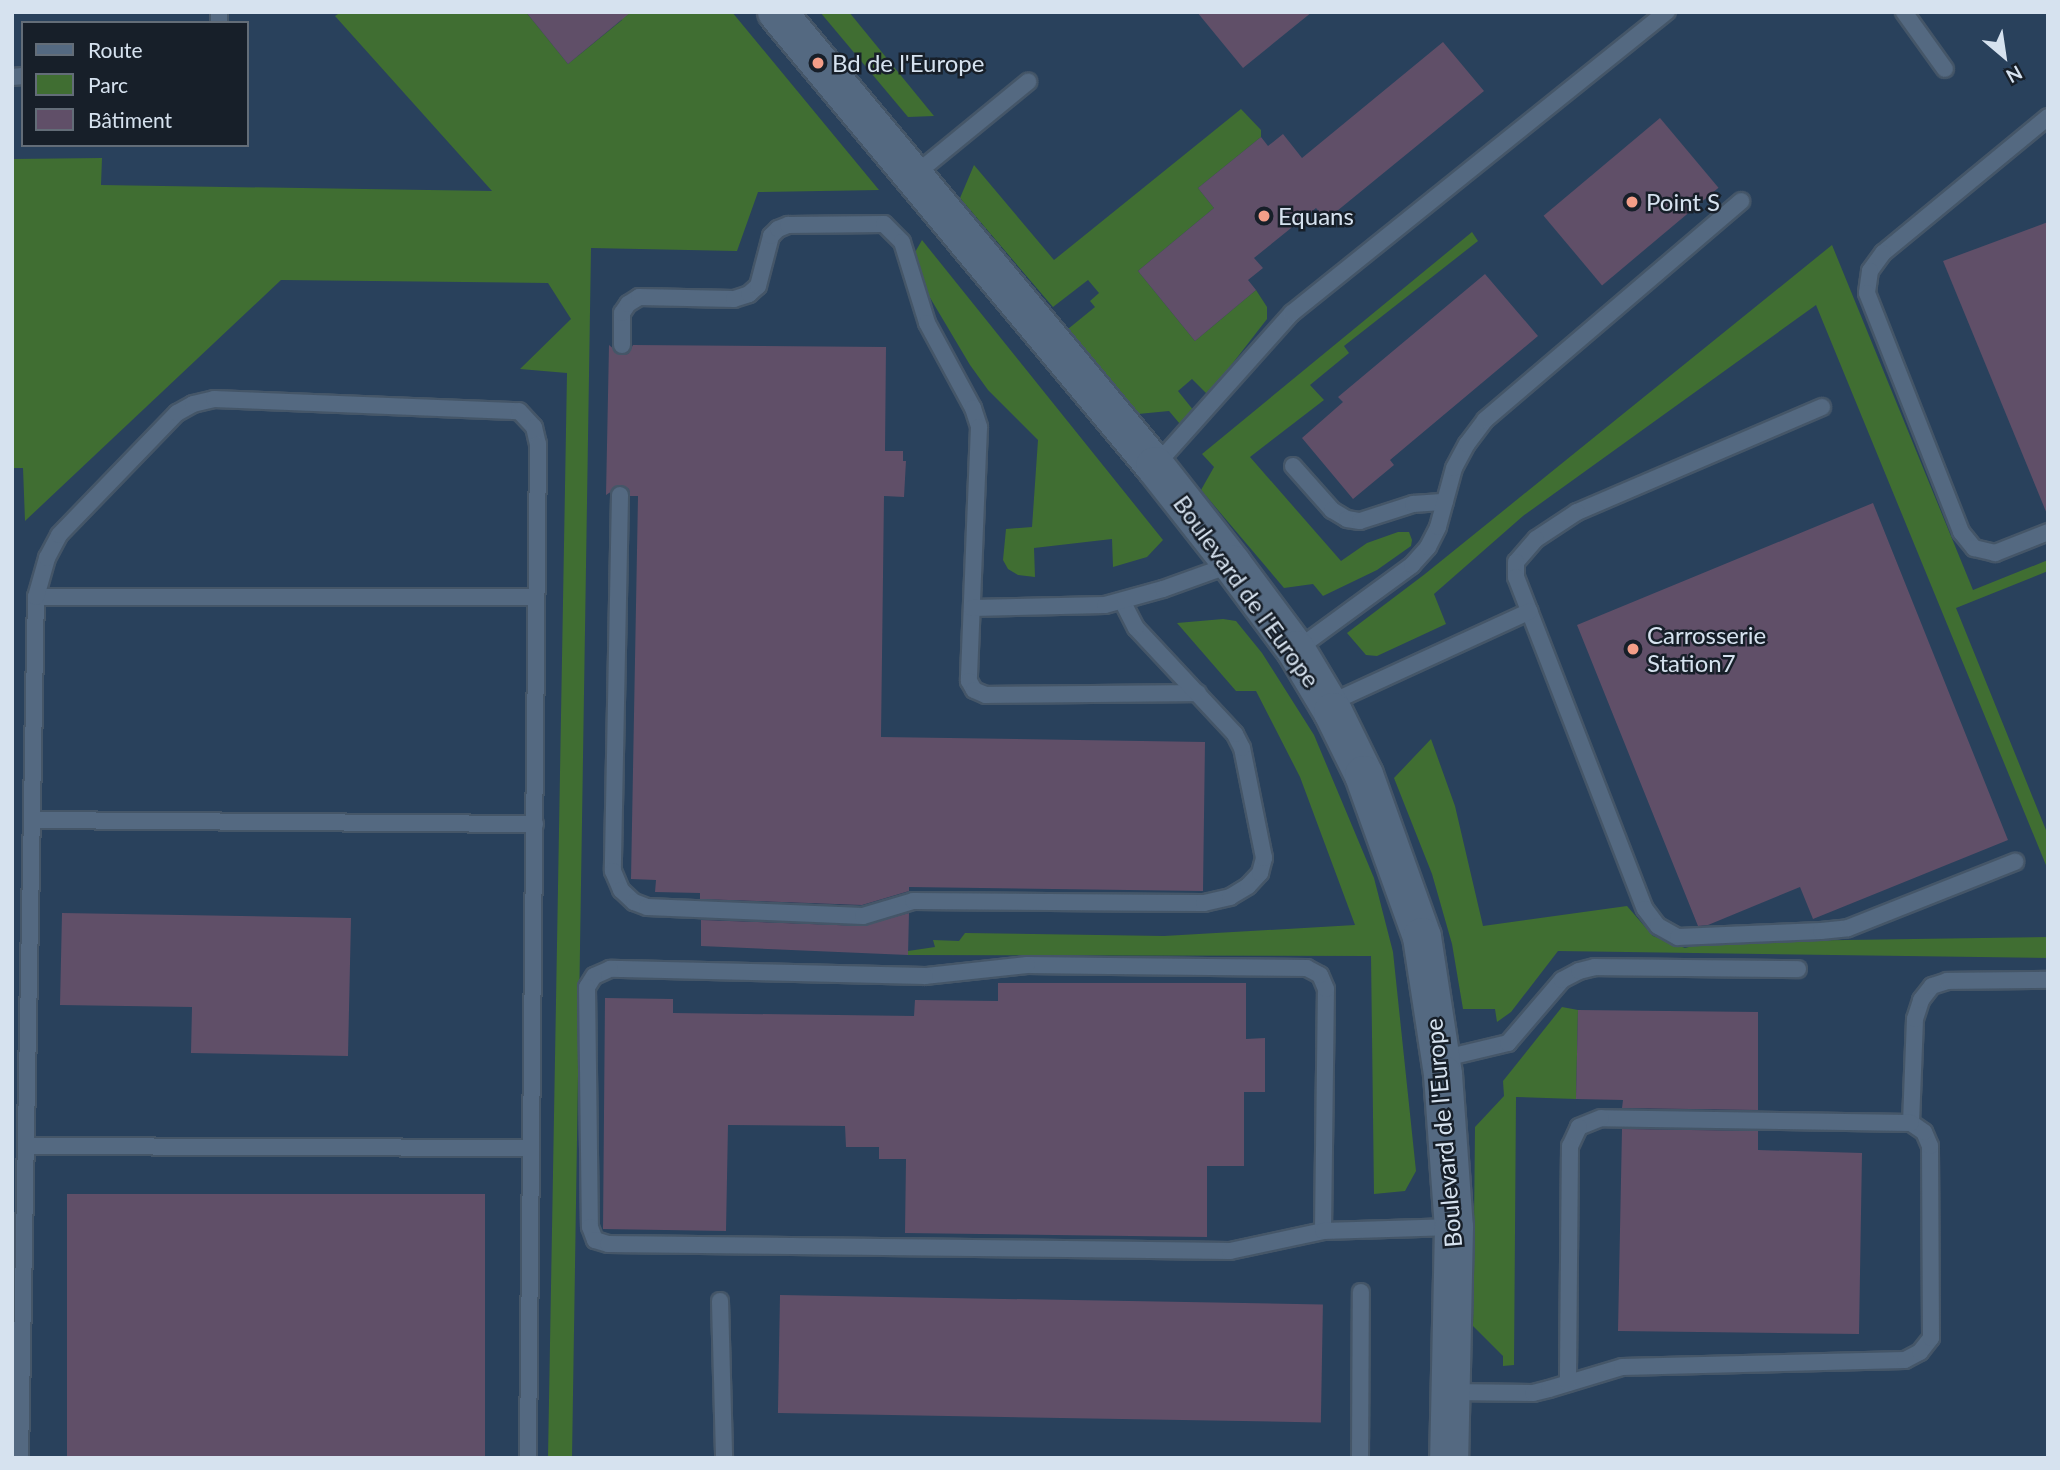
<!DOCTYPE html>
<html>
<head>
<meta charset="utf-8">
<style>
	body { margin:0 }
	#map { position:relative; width:2060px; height:1470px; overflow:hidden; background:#25394e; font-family:Lato,sans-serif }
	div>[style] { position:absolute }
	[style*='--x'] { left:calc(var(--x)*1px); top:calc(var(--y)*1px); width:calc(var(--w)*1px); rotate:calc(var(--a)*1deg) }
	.built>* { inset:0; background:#29415c }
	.green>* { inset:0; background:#406e32 }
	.building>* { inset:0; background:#604f68; transform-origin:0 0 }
	.roads { filter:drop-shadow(2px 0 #455668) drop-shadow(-2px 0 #455668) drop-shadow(0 2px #455668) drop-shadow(0 -2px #455668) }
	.lane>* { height:16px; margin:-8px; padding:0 8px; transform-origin:8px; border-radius:8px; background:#546981 }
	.secondary>* { height:38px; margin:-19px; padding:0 19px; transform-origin:19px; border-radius:19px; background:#546981 }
	.dots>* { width:19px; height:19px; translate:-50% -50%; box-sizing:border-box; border:4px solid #171f29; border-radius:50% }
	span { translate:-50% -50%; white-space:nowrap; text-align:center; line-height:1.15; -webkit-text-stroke:5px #171f29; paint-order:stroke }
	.poi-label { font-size:24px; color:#d6e2ef }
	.left { translate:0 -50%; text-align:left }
	.street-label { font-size:24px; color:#d6e2ef }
	.frame { position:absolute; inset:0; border:14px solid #d6e2ef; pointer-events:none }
	.legend { position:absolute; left:21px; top:21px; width:228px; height:126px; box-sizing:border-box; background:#171f29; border:2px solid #636d78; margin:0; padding:9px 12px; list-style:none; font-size:21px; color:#d6e2ef }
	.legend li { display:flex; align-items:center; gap:14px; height:35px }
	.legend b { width:35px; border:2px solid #636d78 }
	.north { position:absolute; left:1969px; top:21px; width:70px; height:70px; -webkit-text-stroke:5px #171f29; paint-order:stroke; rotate:151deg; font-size:19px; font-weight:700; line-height:28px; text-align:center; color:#d6e2ef }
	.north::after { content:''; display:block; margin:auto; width:24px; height:32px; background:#d6e2ef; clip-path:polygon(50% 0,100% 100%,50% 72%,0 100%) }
</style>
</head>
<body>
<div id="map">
	<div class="built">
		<i style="clip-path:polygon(evenodd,12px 12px,2048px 12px,2048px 1458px,12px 1458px,12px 12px,23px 23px,247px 23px,247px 145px,23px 145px,23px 23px)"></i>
	</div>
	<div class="green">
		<i style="clip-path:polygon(341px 12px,526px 12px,568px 64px,622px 20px,617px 12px,732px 12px,879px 190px,758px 192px,737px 251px,591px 248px,572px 1458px,548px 1458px,567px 373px,520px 369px,571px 319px,548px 283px,281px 280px,25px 521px,23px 468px,12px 468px,12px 159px,102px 158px,101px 185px,492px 191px,335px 16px)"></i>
		<i style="clip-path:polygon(820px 12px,849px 12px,934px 116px,908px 117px)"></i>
		<i style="clip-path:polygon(1241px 109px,1261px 130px,1261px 137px,1198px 188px,1214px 208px,1138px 271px,1195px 341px,1256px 290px,1267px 307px,1267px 319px,1208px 395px,1192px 379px,1178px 391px,1194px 411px,1180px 424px,1169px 411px,1138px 414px,1068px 329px,1095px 307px,1090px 301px,1099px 293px,1088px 280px,1053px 307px,960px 198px,974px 165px,1054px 260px)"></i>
		<i style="clip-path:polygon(1472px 232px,1478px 241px,1344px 346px,1349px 353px,1310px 385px,1324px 400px,1250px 457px,1341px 561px,1367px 543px,1398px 532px,1409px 532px,1412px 540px,1411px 546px,1377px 570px,1323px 596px,1313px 584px,1284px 588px,1201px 490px,1214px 467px,1202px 454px)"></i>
		<i style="clip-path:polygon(922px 240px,1163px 540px,1147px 557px,1113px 567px,1112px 539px,1034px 548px,1035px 577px,1018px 575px,1008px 569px,1003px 560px,1006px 529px,1032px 527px,1038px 440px,988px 390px,970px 365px,929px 296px,914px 254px)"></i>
		<i style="clip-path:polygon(1832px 245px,1973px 590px,2048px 560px,2048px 571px,1956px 608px,2048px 835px,2048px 870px,1816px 305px,1523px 516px,1434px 594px,1446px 624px,1377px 656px,1366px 655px,1347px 633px,1425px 574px)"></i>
		<i style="clip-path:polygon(1223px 619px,1236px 621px,1262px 653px,1314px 735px,1374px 878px,1393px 952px,1416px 1171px,1405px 1191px,1374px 1194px,1371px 956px,908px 955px,908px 951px,935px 947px,933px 940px,959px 941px,965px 933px,1164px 936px,1355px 925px,1300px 777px,1256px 691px,1236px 691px,1177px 623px)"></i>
		<i style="clip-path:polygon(1431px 739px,1455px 806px,1483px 926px,1627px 906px,1653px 936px,1685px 948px,1709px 942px,2048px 937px,2048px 958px,1558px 951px,1511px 1012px,1497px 1022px,1495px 1009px,1463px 1009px,1452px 944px,1432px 874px,1394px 778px)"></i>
		<i style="clip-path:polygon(1562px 1007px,1578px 1010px,1576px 1099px,1516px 1097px,1514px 1365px,1503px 1366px,1503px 1356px,1473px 1326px,1475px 1127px,1504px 1096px,1503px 1081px)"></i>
	</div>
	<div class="building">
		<i style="clip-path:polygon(526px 12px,631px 12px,568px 64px)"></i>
		<i style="clip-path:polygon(1197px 12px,1312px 12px,1243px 68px)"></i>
		<i style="clip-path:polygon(1443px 42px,1484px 91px,1326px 220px,1316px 208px,1254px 258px,1263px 268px,1248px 280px,1256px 290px,1195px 341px,1138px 271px,1214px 208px,1198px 188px,1261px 137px,1268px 146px,1283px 134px,1302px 158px)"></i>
		<i style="left:1660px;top:118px;width:91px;height:152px;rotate:50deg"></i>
		<i style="clip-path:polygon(2048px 222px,2048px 514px,2047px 514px,1943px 261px)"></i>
		<i style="clip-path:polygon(1485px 274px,1538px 336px,1390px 460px,1394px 465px,1353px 499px,1302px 438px,1343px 402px,1338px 397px)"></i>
		<i style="clip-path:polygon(609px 345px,621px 355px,628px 354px,633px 345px,886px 347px,885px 451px,903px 451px,903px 461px,906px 461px,904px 497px,884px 496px,881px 737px,1205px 742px,1203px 891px,909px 887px,909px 891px,862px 905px,700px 899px,700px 893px,655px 892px,656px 880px,631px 879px,638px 496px,630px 496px,629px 489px,621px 485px,606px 495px)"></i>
		<i style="clip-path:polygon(1873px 503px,2008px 840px,1813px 919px,1800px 887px,1708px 925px,1698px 926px,1577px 625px)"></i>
		<i style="clip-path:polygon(62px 913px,351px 918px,348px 1056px,191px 1053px,192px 1007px,60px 1005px)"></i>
		<i style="clip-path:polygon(909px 913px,908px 955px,701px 946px,701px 920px,863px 926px)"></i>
		<i style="clip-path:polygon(998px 983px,1246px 983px,1246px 1039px,1265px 1038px,1265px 1092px,1244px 1092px,1244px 1166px,1207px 1166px,1207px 1237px,905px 1233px,906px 1159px,879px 1159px,879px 1147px,846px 1147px,845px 1126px,728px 1125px,726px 1231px,603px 1229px,605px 998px,673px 999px,673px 1013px,914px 1016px,915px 1000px,998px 1001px)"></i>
		<i style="clip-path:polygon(1578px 1010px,1758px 1012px,1758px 1110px,1622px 1108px,1623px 1100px,1576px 1099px)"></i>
		<i style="clip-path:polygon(1622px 1129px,1758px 1131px,1758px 1150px,1862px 1153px,1859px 1334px,1618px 1331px)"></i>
		<i style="left:67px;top:1194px;width:418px;height:264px"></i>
		<i style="left:780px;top:1295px;width:543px;height:118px;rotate:1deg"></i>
	</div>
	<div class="roads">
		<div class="lane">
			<i style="--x:1904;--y:12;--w:70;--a:54.3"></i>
			<i style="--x:219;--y:23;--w:11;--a:-90"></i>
			<i style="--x:12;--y:77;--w:11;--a:-5"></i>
			<i style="--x:2048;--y:117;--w:214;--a:140.5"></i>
			<i style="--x:1883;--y:253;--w:22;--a:126"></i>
			<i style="--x:1870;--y:271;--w:22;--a:98"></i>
			<i style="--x:1867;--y:293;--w:257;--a:68.5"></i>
			<i style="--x:1961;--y:532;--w:21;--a:51"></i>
			<i style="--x:1974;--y:548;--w:22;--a:13"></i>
			<i style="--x:1995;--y:553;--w:57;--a:-21.6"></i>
			<i style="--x:913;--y:176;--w:149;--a:-39.3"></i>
			<i style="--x:622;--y:345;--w:32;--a:-90"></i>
			<i style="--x:622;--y:313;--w:11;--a:-56"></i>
			<i style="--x:628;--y:304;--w:13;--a:-32"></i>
			<i style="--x:639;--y:297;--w:95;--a:1.2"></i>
			<i style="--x:734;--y:299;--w:16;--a:-18"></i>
			<i style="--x:749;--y:294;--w:12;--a:-42"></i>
			<i style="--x:758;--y:286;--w:52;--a:-75.4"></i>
			<i style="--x:771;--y:236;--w:10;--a:-45"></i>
			<i style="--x:778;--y:229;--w:11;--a:-22"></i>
			<i style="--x:788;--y:225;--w:96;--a:-0.6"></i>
			<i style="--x:884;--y:224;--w:25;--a:45"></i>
			<i style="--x:902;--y:242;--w:85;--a:72.8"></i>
			<i style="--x:927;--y:323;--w:97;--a:61.6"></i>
			<i style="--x:973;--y:408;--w:20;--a:72"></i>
			<i style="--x:979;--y:427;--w:254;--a:92.3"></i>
			<i style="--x:969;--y:681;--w:10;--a:61"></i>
			<i style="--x:974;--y:690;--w:13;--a:23"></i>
			<i style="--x:986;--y:695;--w:212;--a:-0.5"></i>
			<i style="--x:1822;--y:407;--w:267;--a:156.8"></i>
			<i style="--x:1577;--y:512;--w:49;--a:146.6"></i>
			<i style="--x:1536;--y:539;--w:30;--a:131"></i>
			<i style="--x:1516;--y:562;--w:15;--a:90"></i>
			<i style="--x:1516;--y:577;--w:356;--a:68.8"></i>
			<i style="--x:1645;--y:909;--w:21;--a:53"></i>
			<i style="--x:1658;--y:926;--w:23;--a:29"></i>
			<i style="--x:1678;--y:937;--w:143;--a:-2.4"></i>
			<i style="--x:1821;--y:931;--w:27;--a:-6"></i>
			<i style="--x:1848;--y:928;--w:180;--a:-21.6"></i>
			<i style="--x:1155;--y:466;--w:205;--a:-48.2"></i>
			<i style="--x:1292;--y:313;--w:481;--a:-38.8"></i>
			<i style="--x:1293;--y:466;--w:59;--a:48.4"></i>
			<i style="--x:1332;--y:510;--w:17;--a:31"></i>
			<i style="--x:1347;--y:519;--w:13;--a:9"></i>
			<i style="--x:1360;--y:521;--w:56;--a:-17.8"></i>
			<i style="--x:1413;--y:504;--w:32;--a:-4"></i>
			<i style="--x:620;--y:495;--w:376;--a:91.1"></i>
			<i style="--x:613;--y:871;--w:21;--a:67"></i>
			<i style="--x:621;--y:890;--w:18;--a:43"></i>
			<i style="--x:634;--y:902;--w:14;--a:21"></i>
			<i style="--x:647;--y:907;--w:216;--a:2.4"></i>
			<i style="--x:863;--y:916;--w:52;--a:-16.7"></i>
			<i style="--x:913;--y:901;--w:291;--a:0.4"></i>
			<i style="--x:1204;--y:903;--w:27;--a:-13"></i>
			<i style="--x:1230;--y:897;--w:21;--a:-31"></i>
			<i style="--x:1248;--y:886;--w:18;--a:-47"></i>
			<i style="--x:1260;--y:873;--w:16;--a:-75"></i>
			<i style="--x:1264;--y:858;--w:112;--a:-101.3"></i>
			<i style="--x:1242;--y:748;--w:16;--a:-117"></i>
			<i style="--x:1235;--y:734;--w:145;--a:-133"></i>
			<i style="--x:1136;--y:628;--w:30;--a:-117"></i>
			<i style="--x:36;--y:597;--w:500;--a:0"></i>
			<i style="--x:972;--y:608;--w:133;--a:-1.3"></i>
			<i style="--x:1105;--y:605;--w:60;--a:-15.4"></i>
			<i style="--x:1163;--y:589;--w:73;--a:-19.9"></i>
			<i style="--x:1296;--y:650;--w:144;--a:-36.2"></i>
			<i style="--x:1412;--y:565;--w:24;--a:-48"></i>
			<i style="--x:1428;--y:547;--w:22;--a:-63"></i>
			<i style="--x:1438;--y:527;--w:61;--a:-74.8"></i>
			<i style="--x:1454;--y:468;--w:27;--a:-62"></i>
			<i style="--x:1467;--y:444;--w:30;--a:-53"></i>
			<i style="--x:1485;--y:420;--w:337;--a:-40.5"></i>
			<i style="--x:1328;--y:704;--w:222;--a:-24.7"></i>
			<i style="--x:32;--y:820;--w:503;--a:0.46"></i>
			<i style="--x:1441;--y:1059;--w:69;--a:-13.4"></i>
			<i style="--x:1508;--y:1043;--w:83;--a:-49.4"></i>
			<i style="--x:1562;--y:980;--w:19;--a:-28"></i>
			<i style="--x:1579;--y:971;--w:16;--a:-14"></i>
			<i style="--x:1595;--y:967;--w:203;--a:0.6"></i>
			<i style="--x:1911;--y:1123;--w:104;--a:-87.8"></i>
			<i style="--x:1915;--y:1019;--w:20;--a:-72"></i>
			<i style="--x:1921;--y:1000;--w:18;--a:-52"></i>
			<i style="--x:1932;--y:986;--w:16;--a:-18"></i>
			<i style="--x:1947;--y:981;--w:101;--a:-0.6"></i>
			<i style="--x:26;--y:1146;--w:505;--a:0.23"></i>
			<i style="--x:1323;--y:1231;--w:242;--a:-89.3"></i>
			<i style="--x:1326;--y:989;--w:15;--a:-113"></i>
			<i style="--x:1320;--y:975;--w:15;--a:-152"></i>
			<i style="--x:1307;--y:968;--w:280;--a:-179.4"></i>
			<i style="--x:1027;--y:965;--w:103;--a:173.8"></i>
			<i style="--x:925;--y:976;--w:315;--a:-178.7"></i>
			<i style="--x:610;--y:969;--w:17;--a:156"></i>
			<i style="--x:594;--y:976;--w:13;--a:122"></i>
			<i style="--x:587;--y:987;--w:240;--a:89.3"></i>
			<i style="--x:590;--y:1227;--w:14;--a:69"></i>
			<i style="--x:595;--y:1240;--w:14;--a:17"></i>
			<i style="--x:608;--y:1244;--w:622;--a:0.64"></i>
			<i style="--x:1230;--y:1251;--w:95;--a:-12.1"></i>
			<i style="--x:1323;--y:1231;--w:131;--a:-1.7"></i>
			<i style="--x:720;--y:1301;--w:157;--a:88.5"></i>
			<i style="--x:1450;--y:1392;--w:83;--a:0.7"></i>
			<i style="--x:1533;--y:1393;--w:16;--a:-14"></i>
			<i style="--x:1549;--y:1389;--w:76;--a:-16.8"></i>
			<i style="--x:1622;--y:1367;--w:283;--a:-1.4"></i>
			<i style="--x:1905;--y:1360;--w:17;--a:-28"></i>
			<i style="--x:1920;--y:1352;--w:18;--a:-52"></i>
			<i style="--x:1931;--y:1338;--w:192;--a:-90.3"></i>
			<i style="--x:1930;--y:1146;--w:15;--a:-113"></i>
			<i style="--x:1924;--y:1132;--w:16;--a:-145"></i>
			<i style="--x:1911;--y:1123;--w:310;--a:-179.1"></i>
			<i style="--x:1601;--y:1118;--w:24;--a:158"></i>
			<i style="--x:1579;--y:1127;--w:21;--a:115"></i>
			<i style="--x:1570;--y:1146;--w:237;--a:90.5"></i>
			<i style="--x:20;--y:1458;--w:861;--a:-88.94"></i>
			<i style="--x:36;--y:597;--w:41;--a:-74.2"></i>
			<i style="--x:47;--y:558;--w:26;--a:-62"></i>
			<i style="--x:59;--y:535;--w:170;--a:-46"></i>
			<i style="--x:177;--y:413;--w:18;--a:-29"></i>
			<i style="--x:193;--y:404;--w:22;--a:-13"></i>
			<i style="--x:214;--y:399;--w:305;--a:2.3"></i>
			<i style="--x:519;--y:411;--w:22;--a:47"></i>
			<i style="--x:534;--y:427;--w:17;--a:77"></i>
			<i style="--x:538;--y:444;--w:1014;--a:90.57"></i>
			<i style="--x:1360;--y:1458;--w:166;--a:-89.7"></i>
		</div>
		<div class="secondary">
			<i style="--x:777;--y:12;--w:591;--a:50.22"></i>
			<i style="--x:1155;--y:466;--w:125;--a:51.8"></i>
			<i style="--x:1232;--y:564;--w:107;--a:53.3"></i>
			<i style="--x:1296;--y:650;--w:72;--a:59.2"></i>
			<i style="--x:1333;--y:712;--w:70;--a:63.8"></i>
			<i style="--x:1364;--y:775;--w:172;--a:70.3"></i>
			<i style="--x:1422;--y:937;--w:140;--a:81.3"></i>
			<i style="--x:1443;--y:1075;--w:152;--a:85.9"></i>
			<i style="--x:1454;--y:1227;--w:231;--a:91.2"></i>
		</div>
	</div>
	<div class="dots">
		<i style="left:818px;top:63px;background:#f49e88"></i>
		<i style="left:1632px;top:202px;background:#f49e88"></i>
		<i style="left:1264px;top:216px;background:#f49e88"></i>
		<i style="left:1633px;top:649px;background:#f49e88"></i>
	</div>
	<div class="poi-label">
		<span class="left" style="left:832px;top:63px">Bd de l'Europe</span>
		<span class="left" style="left:1646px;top:202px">Point S</span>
		<span class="left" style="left:1278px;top:216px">Equans</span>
		<span class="left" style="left:1647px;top:649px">Carrosserie<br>Station7</span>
	</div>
	<div class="street-label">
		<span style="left:1247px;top:591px;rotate:54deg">Boulevard de l'Europe</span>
		<span style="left:1443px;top:1133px;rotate:-95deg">Boulevard de l'Europe</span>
	</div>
	<div class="frame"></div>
	<ul class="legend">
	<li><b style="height:9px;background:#546981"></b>Route</li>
	<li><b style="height:19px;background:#406e32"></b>Parc</li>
	<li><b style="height:19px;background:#604f68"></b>Bâtiment</li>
	</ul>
	<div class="north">N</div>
</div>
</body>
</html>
